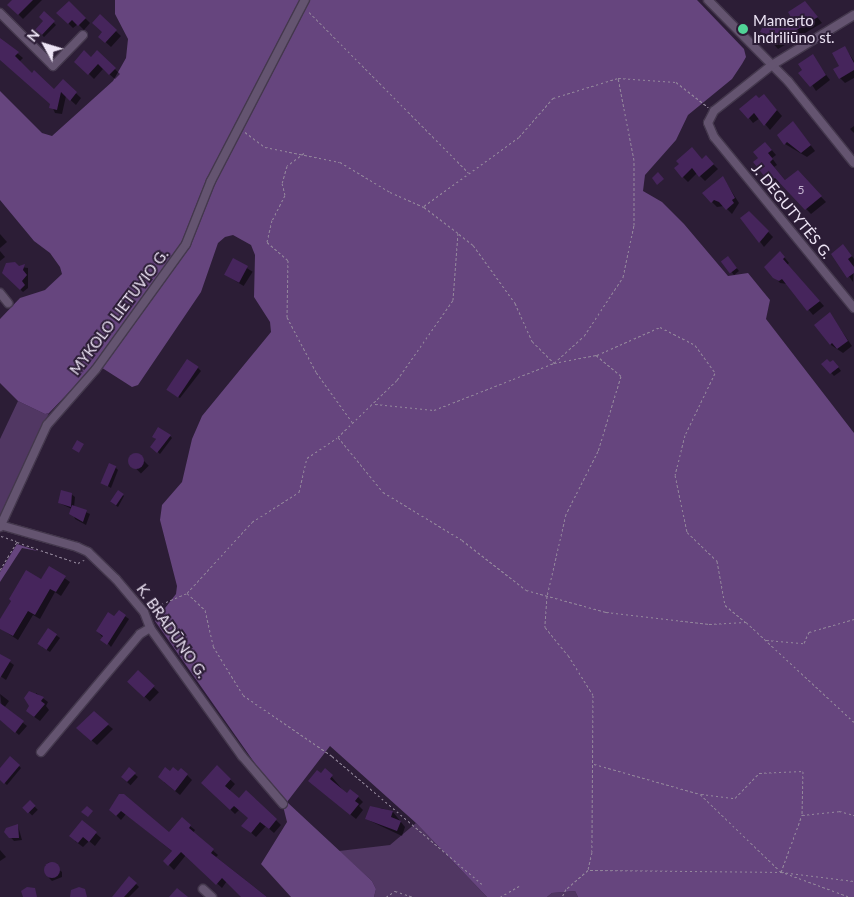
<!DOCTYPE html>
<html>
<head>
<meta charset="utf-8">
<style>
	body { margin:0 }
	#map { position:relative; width:854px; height:897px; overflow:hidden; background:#2c1d36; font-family:Lato,sans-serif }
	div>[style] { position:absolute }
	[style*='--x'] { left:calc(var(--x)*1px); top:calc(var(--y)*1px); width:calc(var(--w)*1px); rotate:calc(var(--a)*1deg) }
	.green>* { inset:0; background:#513763 }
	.forest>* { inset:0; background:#66457e }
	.shadow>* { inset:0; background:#0007; transform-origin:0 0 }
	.building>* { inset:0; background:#46255c; transform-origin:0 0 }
	.round { border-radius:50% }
	.path>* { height:1px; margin-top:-0.5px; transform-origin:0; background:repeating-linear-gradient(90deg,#94889c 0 2.5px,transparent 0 5px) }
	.roads { filter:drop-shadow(1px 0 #44384d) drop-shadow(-1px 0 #44384d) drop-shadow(0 1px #44384d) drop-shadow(0 -1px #44384d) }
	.street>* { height:8px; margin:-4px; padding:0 4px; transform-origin:4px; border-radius:4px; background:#645470 }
	.dots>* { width:14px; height:14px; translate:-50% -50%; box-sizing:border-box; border:2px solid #2c1d36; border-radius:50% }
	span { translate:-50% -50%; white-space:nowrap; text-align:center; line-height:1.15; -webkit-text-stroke:4px #2c1d36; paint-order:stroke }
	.number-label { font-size:12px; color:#c3b4cf }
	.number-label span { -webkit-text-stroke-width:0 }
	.poi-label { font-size:15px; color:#ede4f5 }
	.left { translate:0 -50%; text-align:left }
	.street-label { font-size:15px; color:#ede4f5 }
	.north { position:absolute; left:20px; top:20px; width:50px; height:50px; -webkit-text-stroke:4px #2c1d36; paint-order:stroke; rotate:309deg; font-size:14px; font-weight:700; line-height:20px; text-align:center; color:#ede4f5 }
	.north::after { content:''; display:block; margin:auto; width:18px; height:22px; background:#ede4f5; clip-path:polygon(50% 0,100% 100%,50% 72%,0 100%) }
</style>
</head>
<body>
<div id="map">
	<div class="green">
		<i style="clip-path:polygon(18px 401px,45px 414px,49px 413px,0 516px,0 439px)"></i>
		<i style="clip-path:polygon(416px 823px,487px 897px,374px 897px,376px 889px,372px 881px,339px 851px,390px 845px)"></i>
		<i style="clip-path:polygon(575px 891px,578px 897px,547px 897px,552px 893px)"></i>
	</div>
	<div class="forest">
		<i style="clip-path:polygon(115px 0,697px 0,744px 49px,746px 57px,742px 64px,732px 79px,688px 115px,676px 140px,645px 175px,643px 191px,662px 202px,684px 224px,728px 276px,748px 273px,770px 300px,766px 319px,854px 433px,854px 897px,578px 897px,575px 891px,552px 893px,547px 897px,487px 897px,416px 823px,330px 746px,287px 802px,372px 881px,376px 889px,374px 897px,291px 897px,261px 864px,287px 822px,282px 802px,155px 621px,176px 594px,177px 586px,160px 520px,162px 505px,182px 482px,192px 439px,202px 416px,271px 332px,270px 322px,254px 297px,255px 255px,251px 245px,233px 235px,225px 237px,218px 243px,201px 292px,138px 385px,132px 387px,96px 364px,49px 413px,45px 414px,18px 401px,0 383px,0 319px,20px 298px,45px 290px,62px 274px,60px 267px,50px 253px,34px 241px,0 200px,0 91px,42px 133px,52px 136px,113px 81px,126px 58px,128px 39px,115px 14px)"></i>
		<i style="clip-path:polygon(17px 544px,38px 551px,22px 548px,0 582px,0 572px)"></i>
	</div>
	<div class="shadow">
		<i style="clip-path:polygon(13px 0,42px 0,23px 19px,9px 5px)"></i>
		<i style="clip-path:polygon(69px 2px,90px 23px,84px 30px,78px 24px,73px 28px,58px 13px)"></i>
		<i style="clip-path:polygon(810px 8px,822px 23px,778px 49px,762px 31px,778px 28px)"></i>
		<i style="clip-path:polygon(44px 13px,56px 25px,44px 37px,37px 30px,45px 21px)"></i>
		<i style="clip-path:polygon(100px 16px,121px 36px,111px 47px,100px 37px,104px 32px)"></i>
		<i style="clip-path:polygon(0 39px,23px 58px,19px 62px,32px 75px,54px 91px,63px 81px,81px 98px,76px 105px,66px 96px,62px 114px,55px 113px,51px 104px,0 58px)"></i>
		<i style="clip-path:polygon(845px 48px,854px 61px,854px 78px,845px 83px,840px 78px)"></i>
		<i style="clip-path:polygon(97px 52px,120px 74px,115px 79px,103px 69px,94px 79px,76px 61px,91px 58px)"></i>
		<i style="clip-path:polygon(812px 56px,830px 80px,816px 91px,803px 71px)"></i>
		<i style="clip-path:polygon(759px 100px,769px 101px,782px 116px,770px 130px,760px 118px,753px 123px,749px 118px)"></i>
		<i style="clip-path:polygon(793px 122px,815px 151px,807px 157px,785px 144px)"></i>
		<i style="clip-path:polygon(854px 126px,854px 133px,850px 129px)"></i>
		<i style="clip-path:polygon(770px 148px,776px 155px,772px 158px,777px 165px,774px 167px,786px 181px,797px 172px,826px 202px,811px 214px,780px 182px,775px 186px,754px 162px)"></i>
		<i style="clip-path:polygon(703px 160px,711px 162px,718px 169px,705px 181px,697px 173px,688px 182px,683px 177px,680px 164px)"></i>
		<i style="clip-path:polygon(723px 178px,739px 203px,732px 214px,724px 206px,717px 207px,712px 202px)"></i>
		<i style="clip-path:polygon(749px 212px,773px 237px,764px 247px,742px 218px)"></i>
		<i style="clip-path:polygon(0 234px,7px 242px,0 248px)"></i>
		<i style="clip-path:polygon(0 251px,5px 257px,0 261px)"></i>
		<i style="clip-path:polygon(848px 251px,854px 259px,853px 282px,833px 254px)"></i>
		<i style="clip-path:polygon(780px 252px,789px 263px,787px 265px,824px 306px,813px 315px,787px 284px,780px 283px,766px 267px)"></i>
		<i style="left:234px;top:260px;width:22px;height:17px;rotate:32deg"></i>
		<i style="clip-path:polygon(731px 261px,739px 271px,734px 275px,723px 262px)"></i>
		<i style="clip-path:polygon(7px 265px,28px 268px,28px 288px,23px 292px,3px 273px)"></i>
		<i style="clip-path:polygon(830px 314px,852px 346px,843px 353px,831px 345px,815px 325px)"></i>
		<i style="clip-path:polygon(823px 364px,836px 364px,841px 371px,834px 376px)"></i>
		<i style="clip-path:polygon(198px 368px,201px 371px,180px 398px,169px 391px)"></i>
		<i style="clip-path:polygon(170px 436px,172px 438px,160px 454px,154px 449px,157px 440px,154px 437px)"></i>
		<i style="left:136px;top:453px;width:18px;height:11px;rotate:45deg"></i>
		<i style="clip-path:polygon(115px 467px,118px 470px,111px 488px,101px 482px)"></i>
		<i style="clip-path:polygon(118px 492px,124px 496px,118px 507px,111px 502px)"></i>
		<i style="clip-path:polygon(71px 494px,75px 497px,74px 507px,90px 514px,86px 525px,75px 519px,72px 509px,59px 503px)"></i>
		<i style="clip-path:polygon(49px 567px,70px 582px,61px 596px,55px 592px,40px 619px,33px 615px,18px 640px,0 628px,0 621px,27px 572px,41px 580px)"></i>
		<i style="clip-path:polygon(119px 612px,129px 619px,111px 647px,97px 631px)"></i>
		<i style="clip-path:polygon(56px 635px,60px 638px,50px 652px,42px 647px)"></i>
		<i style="clip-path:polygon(0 655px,14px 665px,6px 680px,0 676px)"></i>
		<i style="left:138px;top:672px;width:29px;height:13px;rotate:44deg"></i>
		<i style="clip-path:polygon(36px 693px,48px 702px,46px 706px,49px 710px,40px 721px,33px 716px)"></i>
		<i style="clip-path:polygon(0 694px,9px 701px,4px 708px,27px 726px,19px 735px,4px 722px)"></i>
		<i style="clip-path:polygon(108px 725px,113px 729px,97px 745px,83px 733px)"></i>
		<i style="clip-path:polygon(19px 766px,21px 768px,7px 785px,0 779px,0 770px)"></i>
		<i style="clip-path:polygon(217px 767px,235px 784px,229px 791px,240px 800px,247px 792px,281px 825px,274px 833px,266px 826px,256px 837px,248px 830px,249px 818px,239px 810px,235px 814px,203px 783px)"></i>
		<i style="left:129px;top:769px;width:12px;height:11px;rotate:42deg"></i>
		<i style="clip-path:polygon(181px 769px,192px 780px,180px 795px,164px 782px)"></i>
		<i style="clip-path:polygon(326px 770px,347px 795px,358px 797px,363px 802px,359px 806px,363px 810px,356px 819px,314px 785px)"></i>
		<i style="clip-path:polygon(120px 795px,169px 834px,190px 826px,195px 830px,193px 833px,218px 855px,216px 857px,267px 897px,244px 897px,227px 881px,222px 888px,186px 855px,174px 870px,165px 861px,173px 852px,126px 814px,121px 820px,111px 810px)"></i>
		<i style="left:30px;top:802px;width:11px;height:8px;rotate:45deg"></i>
		<i style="clip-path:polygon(381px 808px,393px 812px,405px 827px,402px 836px,366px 819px)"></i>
		<i style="clip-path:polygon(82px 821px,101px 838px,95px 846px,89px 841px,83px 847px,75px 841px)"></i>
		<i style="clip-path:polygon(18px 826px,22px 840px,14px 841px,6px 832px)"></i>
		<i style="clip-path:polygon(0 850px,6px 857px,0 861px)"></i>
		<i style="clip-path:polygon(49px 862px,62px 872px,62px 877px,52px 881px,49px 878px,45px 866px)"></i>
		<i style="clip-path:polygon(129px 877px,139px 887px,129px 897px,113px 897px)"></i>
	</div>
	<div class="building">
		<i style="clip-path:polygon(12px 0,33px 0,18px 15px,7px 5px)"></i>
		<i style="clip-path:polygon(69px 1px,86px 18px,78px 26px,72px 20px,68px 24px,56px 13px)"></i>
		<i style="clip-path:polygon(805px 1px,818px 17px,772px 45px,766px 34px,760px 32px,765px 22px,778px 27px,792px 19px,788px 12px)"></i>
		<i style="clip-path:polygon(44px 11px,55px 21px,41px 36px,35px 30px,43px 21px,39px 17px)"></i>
		<i style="clip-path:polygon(100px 14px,117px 30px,105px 43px,98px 37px,102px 32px,92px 23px)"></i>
		<i style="clip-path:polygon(0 38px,19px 52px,15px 56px,32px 73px,34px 70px,54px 89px,63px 79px,77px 92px,70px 101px,61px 92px,57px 110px,49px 108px,50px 104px,0 60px)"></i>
		<i style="clip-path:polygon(845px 46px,854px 63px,854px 70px,839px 79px,833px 69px,839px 66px,832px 53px)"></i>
		<i style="clip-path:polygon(84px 50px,91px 57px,97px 50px,116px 68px,109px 75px,98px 64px,88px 75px,74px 62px)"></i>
		<i style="clip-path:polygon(813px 54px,826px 75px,810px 87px,798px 73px,802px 70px,798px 64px)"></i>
		<i style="clip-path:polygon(764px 94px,777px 110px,764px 126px,754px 113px,748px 119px,739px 109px,756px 95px,759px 98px)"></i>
		<i style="clip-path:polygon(793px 121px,811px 145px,801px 153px,787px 142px,784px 145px,777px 135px)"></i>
		<i style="clip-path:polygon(765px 142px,772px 150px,768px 153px,773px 159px,770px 162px,785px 180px,798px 170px,822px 196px,805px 210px,775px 178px,769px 182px,753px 162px,758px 158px,753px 152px)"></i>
		<i style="clip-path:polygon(692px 147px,702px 159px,706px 155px,714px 164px,699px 177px,692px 168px,682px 178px,674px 168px,679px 164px,676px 161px)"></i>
		<i style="clip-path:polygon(658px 172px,664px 179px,657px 185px,652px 178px)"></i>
		<i style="clip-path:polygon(723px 176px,735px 198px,732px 200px,734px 203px,726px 210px,719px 202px,714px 200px,711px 203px,702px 193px)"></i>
		<i style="clip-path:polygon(749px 211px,769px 231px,759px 243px,740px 218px)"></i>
		<i style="clip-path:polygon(843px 244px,852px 256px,848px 259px,854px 267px,854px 273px,847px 278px,831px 254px)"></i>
		<i style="clip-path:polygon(780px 251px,785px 257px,783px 259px,820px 301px,807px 311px,782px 279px,779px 281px,773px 278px,764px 267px)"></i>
		<i style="left:728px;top:256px;width:15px;height:9px;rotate:53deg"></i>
		<i style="left:233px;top:258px;width:17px;height:19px;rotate:28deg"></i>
		<i style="clip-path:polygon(15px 262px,19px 266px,25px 264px,23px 270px,27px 275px,22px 281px,25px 285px,20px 290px,2px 273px,6px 263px)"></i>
		<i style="clip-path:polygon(830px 312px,848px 341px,837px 349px,832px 343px,830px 345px,814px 325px)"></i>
		<i style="left:187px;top:359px;width:14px;height:37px;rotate:34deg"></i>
		<i style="clip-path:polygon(827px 359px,830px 362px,833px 360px,839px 367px,830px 374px,821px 364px)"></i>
		<i style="clip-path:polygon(158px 427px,171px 435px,157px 453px,150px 447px,156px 439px,152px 437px)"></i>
		<i style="left:77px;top:440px;width:8px;height:10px;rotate:30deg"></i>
		<i class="round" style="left:128px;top:453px;width:16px;height:16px"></i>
		<i style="left:109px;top:463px;width:8px;height:22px;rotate:23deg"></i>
		<i style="clip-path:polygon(61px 490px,72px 493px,71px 507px,58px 503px)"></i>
		<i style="left:118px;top:490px;width:7px;height:14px;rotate:34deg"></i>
		<i style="clip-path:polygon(72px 505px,87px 510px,83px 522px,69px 514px)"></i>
		<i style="clip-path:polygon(49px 566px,66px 576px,56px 592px,50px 589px,35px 615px,28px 611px,13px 636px,0 629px,0 619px,11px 601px,9px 599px,26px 570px,41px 579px)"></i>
		<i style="clip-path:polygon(119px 610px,126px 615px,107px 645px,100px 640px,103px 636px,96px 631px,108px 612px,114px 616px)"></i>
		<i style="left:48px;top:628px;width:11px;height:19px;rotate:34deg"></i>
		<i style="clip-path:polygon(0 654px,11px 660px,0 678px)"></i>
		<i style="left:138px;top:670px;width:23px;height:16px;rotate:43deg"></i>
		<i style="clip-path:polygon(29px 691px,44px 697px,41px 701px,45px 704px,34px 717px,26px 711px,29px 706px,24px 698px)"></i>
		<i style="clip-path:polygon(0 703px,24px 721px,15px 733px,0 720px)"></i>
		<i style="clip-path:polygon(94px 711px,109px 724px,91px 741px,76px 728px)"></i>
		<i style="clip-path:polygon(10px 756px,20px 765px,4px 784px,0 780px,0 768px)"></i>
		<i style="clip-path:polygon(217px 765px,231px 779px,225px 786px,239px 798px,246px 790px,277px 819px,269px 829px,260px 822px,251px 833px,241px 826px,248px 818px,234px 806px,230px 810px,201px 783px)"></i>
		<i style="clip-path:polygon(129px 767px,136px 773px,127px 782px,121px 777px)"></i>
		<i style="clip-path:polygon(165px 767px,170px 771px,173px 767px,178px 771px,181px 768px,188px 774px,175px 791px,158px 777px)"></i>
		<i style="clip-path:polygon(325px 768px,333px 775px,330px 779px,347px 793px,350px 789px,359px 796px,355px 801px,359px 804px,350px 815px,308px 781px,317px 770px,321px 773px)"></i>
		<i style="clip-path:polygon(119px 794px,124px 794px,169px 832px,182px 817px,191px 825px,189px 828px,214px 849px,211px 853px,267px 897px,241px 897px,222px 878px,216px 885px,181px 852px,168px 866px,163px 861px,172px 851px,121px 811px,116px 816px,109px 810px)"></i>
		<i style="left:30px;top:800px;width:8px;height:11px;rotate:45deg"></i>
		<i style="clip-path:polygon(87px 806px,93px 811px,88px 817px,81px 812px)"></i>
		<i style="clip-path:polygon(370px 806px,393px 811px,391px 817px,401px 821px,397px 831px,365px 819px)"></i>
		<i style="clip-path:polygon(82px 820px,97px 832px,89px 842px,83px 837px,78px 843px,69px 836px)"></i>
		<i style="clip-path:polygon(18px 824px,19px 838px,9px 838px,4px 832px,6px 828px)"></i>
		<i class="round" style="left:44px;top:862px;width:16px;height:16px"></i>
		<i style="clip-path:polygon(129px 876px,137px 883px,124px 897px,112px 897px)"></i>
		<i style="clip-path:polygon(27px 887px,35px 888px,37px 897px,23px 897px,21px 891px)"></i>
		<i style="clip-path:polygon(79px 887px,85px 889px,87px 897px,70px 897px,71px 890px)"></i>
		<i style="clip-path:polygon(177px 888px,188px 897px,169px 897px)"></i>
	</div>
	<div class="path">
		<i style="--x:309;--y:12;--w:226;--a:45.2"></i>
		<i style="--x:245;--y:132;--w:25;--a:37"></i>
		<i style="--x:265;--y:147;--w:76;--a:11.3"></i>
		<i style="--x:340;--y:162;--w:58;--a:31"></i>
		<i style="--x:390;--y:192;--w:37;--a:24"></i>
		<i style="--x:424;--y:207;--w:43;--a:37.4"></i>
		<i style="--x:458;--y:233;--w:67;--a:94.3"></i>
		<i style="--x:453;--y:300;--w:98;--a:125"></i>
		<i style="--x:397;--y:380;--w:82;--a:136"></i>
		<i style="--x:338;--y:437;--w:71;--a:50.7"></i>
		<i style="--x:383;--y:492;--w:92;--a:31.3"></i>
		<i style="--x:462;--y:540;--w:81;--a:38"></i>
		<i style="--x:526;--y:590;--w:83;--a:15.4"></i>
		<i style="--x:606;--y:612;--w:104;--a:6.6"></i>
		<i style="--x:709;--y:624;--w:37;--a:-3"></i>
		<i style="--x:746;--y:622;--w:147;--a:42.8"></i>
		<i style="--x:304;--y:153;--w:21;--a:143"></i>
		<i style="--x:287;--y:166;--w:18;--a:106"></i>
		<i style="--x:282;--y:183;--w:12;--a:76"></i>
		<i style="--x:285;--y:195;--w:28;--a:117"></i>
		<i style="--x:272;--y:220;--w:23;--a:103"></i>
		<i style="--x:267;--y:242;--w:28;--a:41"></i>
		<i style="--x:288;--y:260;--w:57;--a:91"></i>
		<i style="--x:287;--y:317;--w:62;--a:62.2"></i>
		<i style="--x:316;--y:372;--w:62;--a:54.2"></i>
		<i style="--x:424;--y:206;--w:117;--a:-36"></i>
		<i style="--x:519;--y:137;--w:52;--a:-48.9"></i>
		<i style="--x:553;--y:98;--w:68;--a:-17.1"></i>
		<i style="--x:618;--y:78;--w:58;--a:3.9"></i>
		<i style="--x:676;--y:82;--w:41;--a:38"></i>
		<i style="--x:459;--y:234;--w:18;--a:38"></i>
		<i style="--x:473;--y:245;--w:72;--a:54.1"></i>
		<i style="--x:515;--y:303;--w:42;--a:65.9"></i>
		<i style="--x:532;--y:341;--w:31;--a:45"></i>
		<i style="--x:554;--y:363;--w:43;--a:-10.8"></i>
		<i style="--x:596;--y:355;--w:33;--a:40"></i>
		<i style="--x:621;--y:376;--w:78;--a:107"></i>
		<i style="--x:598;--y:451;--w:71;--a:116.9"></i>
		<i style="--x:566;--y:514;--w:84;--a:103"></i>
		<i style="--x:547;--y:596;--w:31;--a:94"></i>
		<i style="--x:545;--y:627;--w:36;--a:51"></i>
		<i style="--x:568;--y:655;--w:47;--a:58"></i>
		<i style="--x:593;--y:695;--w:157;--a:90.4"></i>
		<i style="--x:592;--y:852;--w:18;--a:103"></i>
		<i style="--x:588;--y:870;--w:29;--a:139"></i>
		<i style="--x:566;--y:889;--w:9;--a:117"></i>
		<i style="--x:597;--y:355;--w:69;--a:-24"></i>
		<i style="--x:660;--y:327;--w:39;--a:27"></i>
		<i style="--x:695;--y:345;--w:34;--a:54"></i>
		<i style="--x:715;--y:373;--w:69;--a:115.8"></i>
		<i style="--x:685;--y:435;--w:41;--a:104"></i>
		<i style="--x:675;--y:475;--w:58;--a:78.1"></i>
		<i style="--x:687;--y:532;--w:42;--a:44"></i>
		<i style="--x:717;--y:561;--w:45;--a:79.7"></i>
		<i style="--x:725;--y:605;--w:26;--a:40"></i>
		<i style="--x:375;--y:404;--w:59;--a:5.8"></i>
		<i style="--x:434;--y:410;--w:129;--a:-21.4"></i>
		<i style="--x:554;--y:363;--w:40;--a:-42"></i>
		<i style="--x:584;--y:336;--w:71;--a:-56.5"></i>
		<i style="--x:623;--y:277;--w:53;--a:-78.1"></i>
		<i style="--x:634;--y:225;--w:65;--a:-90"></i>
		<i style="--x:634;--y:160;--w:84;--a:-101"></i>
		<i style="--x:1;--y:536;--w:16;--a:18"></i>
		<i style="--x:0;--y:570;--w:33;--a:-59"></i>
		<i style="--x:17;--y:542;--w:65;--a:19"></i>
		<i style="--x:78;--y:563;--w:7;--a:-27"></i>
		<i style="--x:187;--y:593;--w:96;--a:-47.5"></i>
		<i style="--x:252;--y:522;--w:56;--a:-32.6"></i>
		<i style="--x:299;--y:492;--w:35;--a:-77"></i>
		<i style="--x:307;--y:458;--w:36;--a:-34"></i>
		<i style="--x:152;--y:608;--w:38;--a:-23"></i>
		<i style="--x:187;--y:593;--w:25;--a:43"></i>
		<i style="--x:205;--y:610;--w:37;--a:77"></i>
		<i style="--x:213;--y:646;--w:57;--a:58.5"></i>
		<i style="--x:243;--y:695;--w:108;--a:34.4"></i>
		<i style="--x:332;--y:756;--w:197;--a:40.5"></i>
		<i style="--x:766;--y:640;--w:38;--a:5"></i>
		<i style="--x:804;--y:643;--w:12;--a:-66"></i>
		<i style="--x:809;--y:632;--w:47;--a:-16.1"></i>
		<i style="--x:594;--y:764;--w:110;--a:15.8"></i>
		<i style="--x:700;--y:794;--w:112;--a:43.9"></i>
		<i style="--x:781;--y:872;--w:74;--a:7"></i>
		<i style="--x:701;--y:794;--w:34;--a:7"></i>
		<i style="--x:735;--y:798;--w:35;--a:-46"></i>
		<i style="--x:759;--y:773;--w:44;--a:-2.6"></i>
		<i style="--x:803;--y:771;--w:44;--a:91.3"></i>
		<i style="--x:590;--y:870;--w:191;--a:0.6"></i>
		<i style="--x:781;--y:872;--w:61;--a:-69.8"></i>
		<i style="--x:802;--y:815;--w:37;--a:-6"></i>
		<i style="--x:839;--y:811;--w:16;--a:15"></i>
		<i style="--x:785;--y:873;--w:69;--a:20.3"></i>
		<i style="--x:386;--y:897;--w:11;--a:-34"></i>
		<i style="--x:395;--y:891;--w:19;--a:18"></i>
		<i style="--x:500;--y:897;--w:22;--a:-30"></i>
	</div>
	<div class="roads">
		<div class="street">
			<i style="--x:708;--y:0;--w:114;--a:45.4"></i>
			<i style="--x:788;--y:81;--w:105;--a:51.2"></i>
			<i style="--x:0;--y:13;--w:75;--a:45"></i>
			<i style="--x:53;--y:66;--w:43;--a:-45.9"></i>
			<i style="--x:854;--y:15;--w:96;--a:148.6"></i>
			<i style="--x:772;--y:65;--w:74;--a:141.6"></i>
			<i style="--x:714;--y:111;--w:13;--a:117"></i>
			<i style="--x:708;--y:123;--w:15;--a:67"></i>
			<i style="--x:714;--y:137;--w:221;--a:50.7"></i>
			<i style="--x:0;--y:293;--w:13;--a:51"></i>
			<i style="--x:0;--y:525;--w:80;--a:15.9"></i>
			<i style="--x:77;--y:547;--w:12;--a:24"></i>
			<i style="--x:88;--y:552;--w:39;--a:44"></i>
			<i style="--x:116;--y:579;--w:43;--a:49.7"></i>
			<i style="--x:144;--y:612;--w:17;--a:69"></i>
			<i style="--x:150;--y:628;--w:158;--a:54.3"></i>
			<i style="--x:242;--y:756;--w:63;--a:49.5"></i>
			<i style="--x:0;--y:527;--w:112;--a:-65.3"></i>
			<i style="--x:47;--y:425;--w:74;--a:-48.8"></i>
			<i style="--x:96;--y:369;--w:154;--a:-54.2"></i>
			<i style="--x:186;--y:244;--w:68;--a:-68.4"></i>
			<i style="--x:211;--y:181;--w:204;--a:-62.6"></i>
			<i style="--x:41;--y:752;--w:154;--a:-50"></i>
			<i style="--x:140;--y:634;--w:12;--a:-31"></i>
			<i style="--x:203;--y:889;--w:12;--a:42"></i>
		</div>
	</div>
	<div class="dots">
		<i style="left:743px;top:29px;background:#51d397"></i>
	</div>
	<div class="number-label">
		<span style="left:801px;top:190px">5</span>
	</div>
	<div class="poi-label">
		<span class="left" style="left:753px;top:29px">Mamerto<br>Indriliūno st.</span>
	</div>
	<div class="street-label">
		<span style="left:792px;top:211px;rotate:51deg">J. DEGUTYTĖS G.</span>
		<span style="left:119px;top:312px;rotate:-53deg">MYKOLO LIETUVIO G.</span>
		<span style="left:172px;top:631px;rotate:55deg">K. BRADŪNO G.</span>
	</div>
	<div class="north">N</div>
</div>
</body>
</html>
